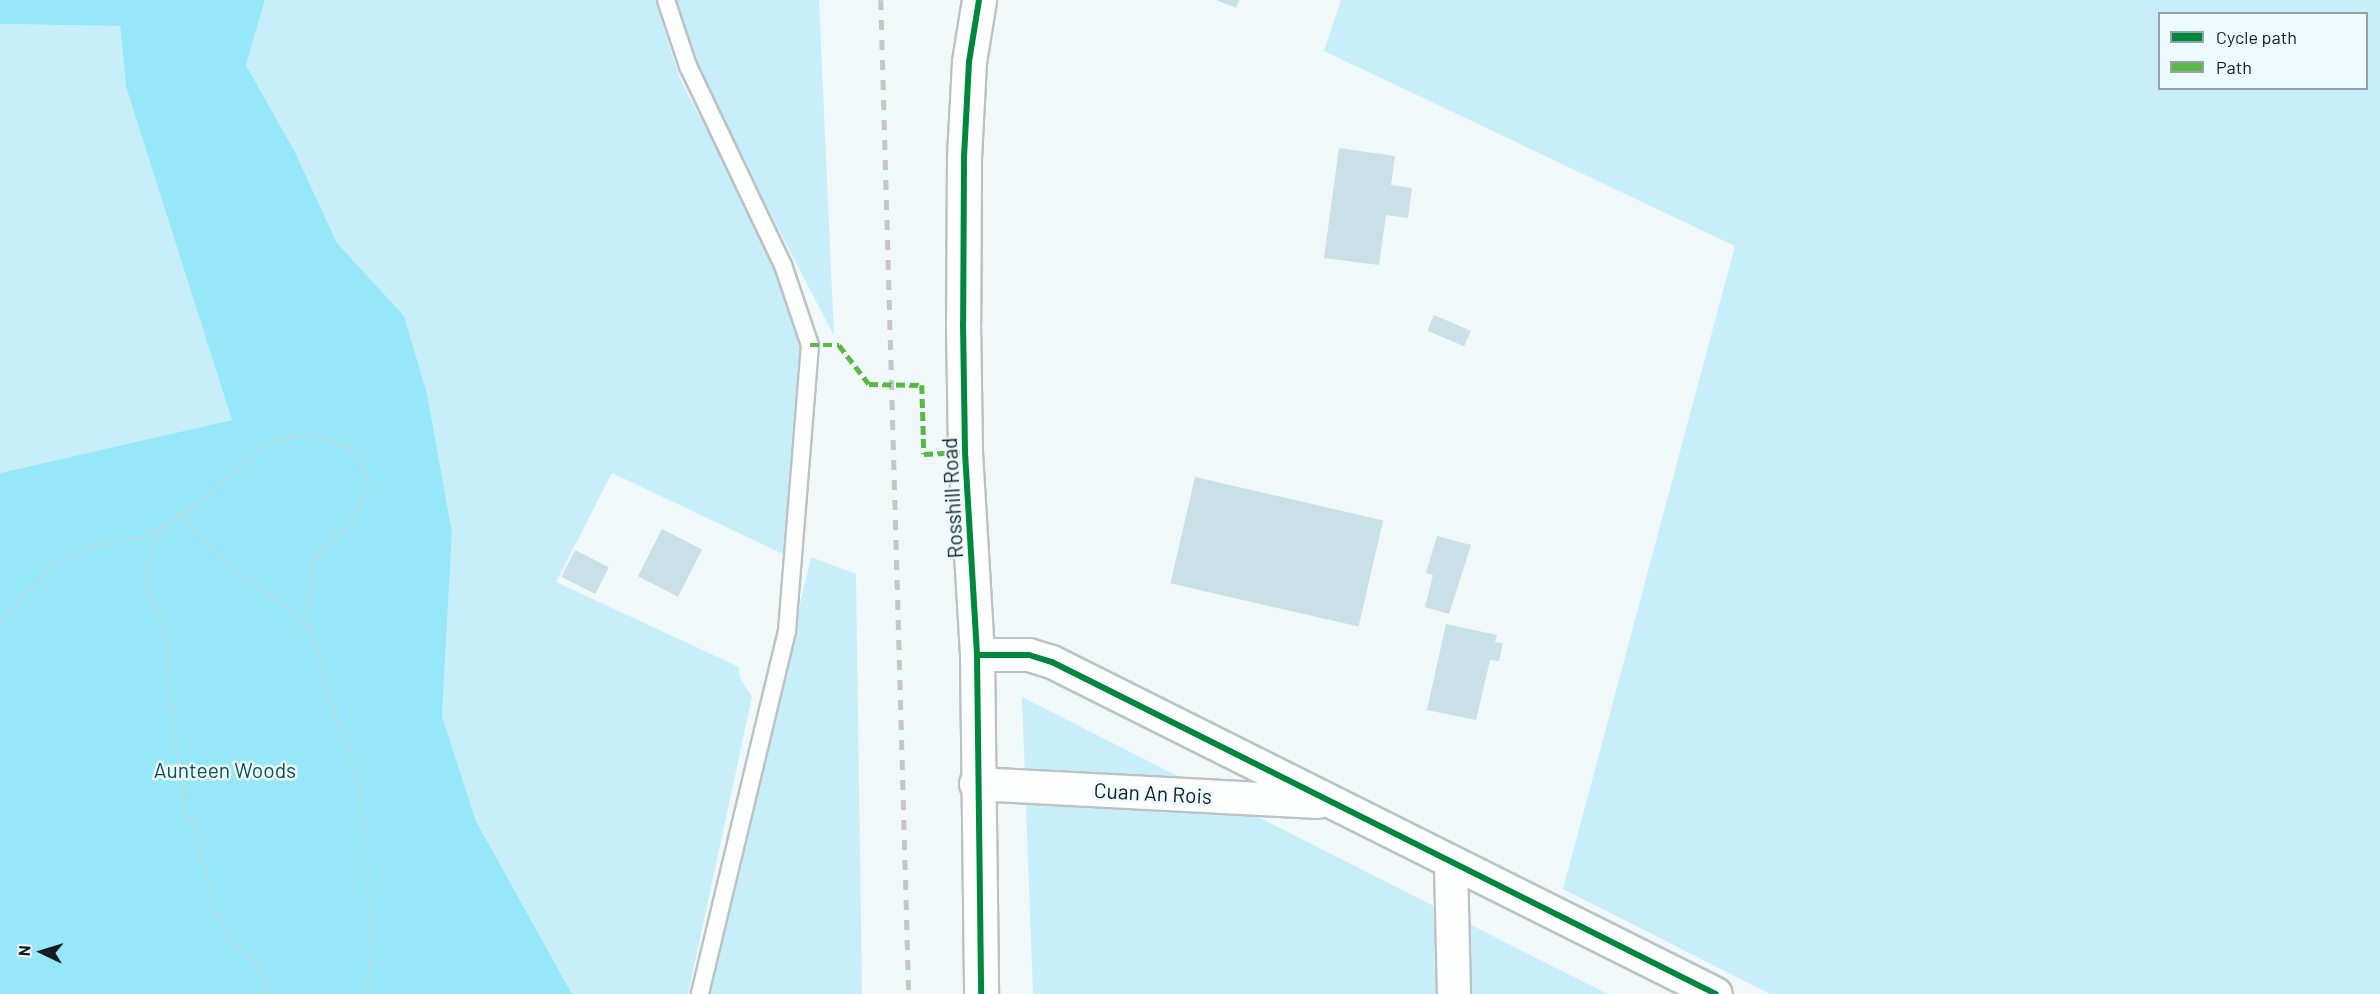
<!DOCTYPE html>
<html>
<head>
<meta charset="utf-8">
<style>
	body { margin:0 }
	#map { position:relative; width:2380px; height:994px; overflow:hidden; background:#f0f8fa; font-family:Barlow,sans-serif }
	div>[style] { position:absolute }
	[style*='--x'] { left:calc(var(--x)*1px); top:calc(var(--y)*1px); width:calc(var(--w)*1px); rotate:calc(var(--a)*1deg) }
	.green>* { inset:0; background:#c8eff9 }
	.forest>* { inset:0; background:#96e8f9 }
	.building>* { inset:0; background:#c9e0e6; transform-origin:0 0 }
	.path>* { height:4px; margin-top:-2px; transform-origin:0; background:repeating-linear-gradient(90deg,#d2d4d5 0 1.5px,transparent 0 6px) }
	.roads { filter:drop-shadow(2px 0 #bbc2c4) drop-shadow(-2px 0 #bbc2c4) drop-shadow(0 2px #bbc2c4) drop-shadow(0 -2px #bbc2c4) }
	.lane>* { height:16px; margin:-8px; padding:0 8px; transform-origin:8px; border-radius:8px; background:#fdfefe }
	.street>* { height:32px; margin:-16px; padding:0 16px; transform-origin:16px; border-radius:16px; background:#fdfefe }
	.secondary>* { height:33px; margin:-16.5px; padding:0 16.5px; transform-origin:16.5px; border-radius:16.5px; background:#fdfefe }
	.rail>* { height:4.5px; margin-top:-2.25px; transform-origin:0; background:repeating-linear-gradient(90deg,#c5c7c7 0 10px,transparent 0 20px) }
	.quiet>* { height:4.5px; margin-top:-2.25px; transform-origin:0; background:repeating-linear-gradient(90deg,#58b947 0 9px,transparent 0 13.5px) }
	.cycleway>* { height:6px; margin:-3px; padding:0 3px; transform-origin:3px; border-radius:3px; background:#00873e }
	span { translate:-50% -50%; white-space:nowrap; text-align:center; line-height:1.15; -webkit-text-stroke:5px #ebfbff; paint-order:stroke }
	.street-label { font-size:21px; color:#141b1d }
	.park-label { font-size:21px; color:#0f4c59 }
	.legend { position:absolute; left:2158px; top:12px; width:210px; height:78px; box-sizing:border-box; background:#ebfbff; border:2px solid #95a1a5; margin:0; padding:8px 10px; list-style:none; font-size:18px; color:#141b1d }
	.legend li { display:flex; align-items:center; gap:12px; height:30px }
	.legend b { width:30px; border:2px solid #95a1a5 }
	.north { position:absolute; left:12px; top:922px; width:60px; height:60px; -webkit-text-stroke:4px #ebfbff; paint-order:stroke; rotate:274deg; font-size:16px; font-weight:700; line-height:24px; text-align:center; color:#141b1d }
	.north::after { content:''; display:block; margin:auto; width:21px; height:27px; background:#141b1d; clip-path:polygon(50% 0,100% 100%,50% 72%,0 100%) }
</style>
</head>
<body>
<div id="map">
	<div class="green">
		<i style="clip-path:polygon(265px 0,655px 0,680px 79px,775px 261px,797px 315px,801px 369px,783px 554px,612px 473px,556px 582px,739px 667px,740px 678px,752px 697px,688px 994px,572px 994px,476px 821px,442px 716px,452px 533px,404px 317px,337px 243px,295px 152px,246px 65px)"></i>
		<i style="clip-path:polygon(673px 0,819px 0,834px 336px,704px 85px)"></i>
		<i style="clip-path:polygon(evenodd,1341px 0,2380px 0,2380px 994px,1770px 994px,1563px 889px,1735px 246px,1324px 51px,1341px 0,2160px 14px,2366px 14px,2366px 88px,2160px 88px,2160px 14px)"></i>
		<i style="clip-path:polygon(0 24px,120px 26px,126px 87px,233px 420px,0 473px)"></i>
		<i style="clip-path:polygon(811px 557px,856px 574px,862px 994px,708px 994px)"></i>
		<i style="clip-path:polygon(1022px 697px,1544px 962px,1608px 994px,1033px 994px)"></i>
	</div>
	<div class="forest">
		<i style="clip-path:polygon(0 0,265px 0,246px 65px,295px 152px,337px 243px,404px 316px,427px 394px,452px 533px,442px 716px,476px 821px,572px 994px,0 994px,0 473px,232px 420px,126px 87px,120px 26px,0 24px)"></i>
	</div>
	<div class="building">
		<i style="clip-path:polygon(1216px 0,1239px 0,1236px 8px)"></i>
		<i style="clip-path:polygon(1339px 148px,1395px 156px,1391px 185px,1412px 188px,1408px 218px,1386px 215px,1379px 265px,1324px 258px)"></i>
		<i style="left:1434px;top:315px;width:40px;height:17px;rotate:23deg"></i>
		<i style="left:1195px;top:477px;width:193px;height:109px;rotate:13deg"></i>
		<i style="left:662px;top:529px;width:45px;height:53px;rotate:27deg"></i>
		<i style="clip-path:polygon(1437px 536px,1471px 545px,1449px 614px,1425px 607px,1433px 575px,1426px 573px)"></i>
		<i style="left:575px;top:550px;width:38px;height:30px;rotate:27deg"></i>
		<i style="clip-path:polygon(1446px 624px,1497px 635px,1495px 642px,1503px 643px,1499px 661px,1490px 660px,1476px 720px,1427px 710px)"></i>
	</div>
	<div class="path">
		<i style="--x:181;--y:515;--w:67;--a:47.4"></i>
		<i style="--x:226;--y:564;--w:79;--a:36.3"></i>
		<i style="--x:290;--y:611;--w:30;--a:44"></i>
		<i style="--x:163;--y:527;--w:36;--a:114"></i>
		<i style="--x:148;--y:560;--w:32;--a:88"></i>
		<i style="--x:149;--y:592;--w:47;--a:67.3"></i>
		<i style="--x:167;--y:635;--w:74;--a:86.9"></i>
		<i style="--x:171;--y:709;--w:107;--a:81.9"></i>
		<i style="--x:186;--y:815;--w:13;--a:51"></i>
		<i style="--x:194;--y:825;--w:92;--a:76.1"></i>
		<i style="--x:216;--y:914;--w:38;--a:57"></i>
		<i style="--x:237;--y:946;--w:28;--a:42"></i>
		<i style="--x:258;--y:965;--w:32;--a:66"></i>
		<i style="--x:0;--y:622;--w:82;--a:-47"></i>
		<i style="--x:56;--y:562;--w:40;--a:-23.4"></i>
		<i style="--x:93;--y:546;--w:52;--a:-8.9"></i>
		<i style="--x:144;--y:538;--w:66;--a:-32"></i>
		<i style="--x:200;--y:503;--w:89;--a:-42.3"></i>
		<i style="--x:266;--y:443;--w:26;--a:-13"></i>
		<i style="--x:291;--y:437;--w:29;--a:2"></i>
		<i style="--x:320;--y:438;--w:32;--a:18"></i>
		<i style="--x:350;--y:448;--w:36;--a:58"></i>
		<i style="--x:369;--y:478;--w:12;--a:99"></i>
		<i style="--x:367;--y:490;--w:34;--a:117"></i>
		<i style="--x:352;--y:520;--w:50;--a:134.2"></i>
		<i style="--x:317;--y:556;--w:14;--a:111"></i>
		<i style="--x:312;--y:569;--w:48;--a:94.8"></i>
		<i style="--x:308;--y:617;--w:73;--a:75"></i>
		<i style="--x:327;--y:688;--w:105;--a:71"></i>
		<i style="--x:361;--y:787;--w:149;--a:85.8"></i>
		<i style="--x:372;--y:936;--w:58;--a:94.9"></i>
	</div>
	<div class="roads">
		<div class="lane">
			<i style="--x:666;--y:0;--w:70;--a:71.6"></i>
			<i style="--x:688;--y:66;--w:221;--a:64.5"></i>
			<i style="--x:783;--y:265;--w:84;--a:71.4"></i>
			<i style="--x:810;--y:345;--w:287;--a:94.6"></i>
			<i style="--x:787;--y:631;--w:373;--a:103.5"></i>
		</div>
		<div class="street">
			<i style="--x:977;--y:655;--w:52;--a:0"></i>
			<i style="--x:1029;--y:655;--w:24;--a:17"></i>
			<i style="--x:1052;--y:662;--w:742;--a:26.57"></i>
			<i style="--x:976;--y:784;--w:343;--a:3"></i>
			<i style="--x:1451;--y:863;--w:131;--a:88.7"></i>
		</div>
		<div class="secondary">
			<i style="--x:979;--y:0;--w:63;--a:99.2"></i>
			<i style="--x:969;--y:62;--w:97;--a:93"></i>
			<i style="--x:964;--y:159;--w:164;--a:90.3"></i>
			<i style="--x:963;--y:323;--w:129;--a:89.1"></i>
			<i style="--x:965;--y:452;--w:203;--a:86.6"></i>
			<i style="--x:977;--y:655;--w:339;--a:89.3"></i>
		</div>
	</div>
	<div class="rail">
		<i style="--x:881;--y:0;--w:994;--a:88.39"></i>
	</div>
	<div class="quiet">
		<i style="--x:810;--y:345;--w:29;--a:0"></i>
		<i style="--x:839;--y:345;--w:49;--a:52.4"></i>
		<i style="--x:869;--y:384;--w:53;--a:1.1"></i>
		<i style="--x:922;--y:385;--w:69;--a:88.3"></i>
		<i style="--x:924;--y:454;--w:41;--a:-2.8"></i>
	</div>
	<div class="cycleway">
		<i style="--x:979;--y:0;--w:63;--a:99.2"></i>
		<i style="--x:969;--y:62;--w:97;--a:93"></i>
		<i style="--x:964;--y:159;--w:164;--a:90.3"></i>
		<i style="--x:963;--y:323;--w:129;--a:89.1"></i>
		<i style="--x:965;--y:452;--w:203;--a:86.6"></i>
		<i style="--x:977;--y:655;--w:339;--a:89.3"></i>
		<i style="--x:977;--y:655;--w:52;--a:0"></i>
		<i style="--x:1029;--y:655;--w:24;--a:17"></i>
		<i style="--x:1052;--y:662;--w:742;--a:26.57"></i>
	</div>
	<div class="street-label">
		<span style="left:952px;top:498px;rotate:-93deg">Rosshill Road</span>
		<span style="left:1153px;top:793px;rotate:3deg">Cuan An Rois</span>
	</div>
	<div class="park-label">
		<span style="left:225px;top:770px">Aunteen Woods</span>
	</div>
	<ul class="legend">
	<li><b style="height:8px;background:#00873e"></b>Cycle path</li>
	<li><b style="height:8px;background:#58b947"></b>Path</li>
	</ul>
	<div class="north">N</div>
</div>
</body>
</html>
